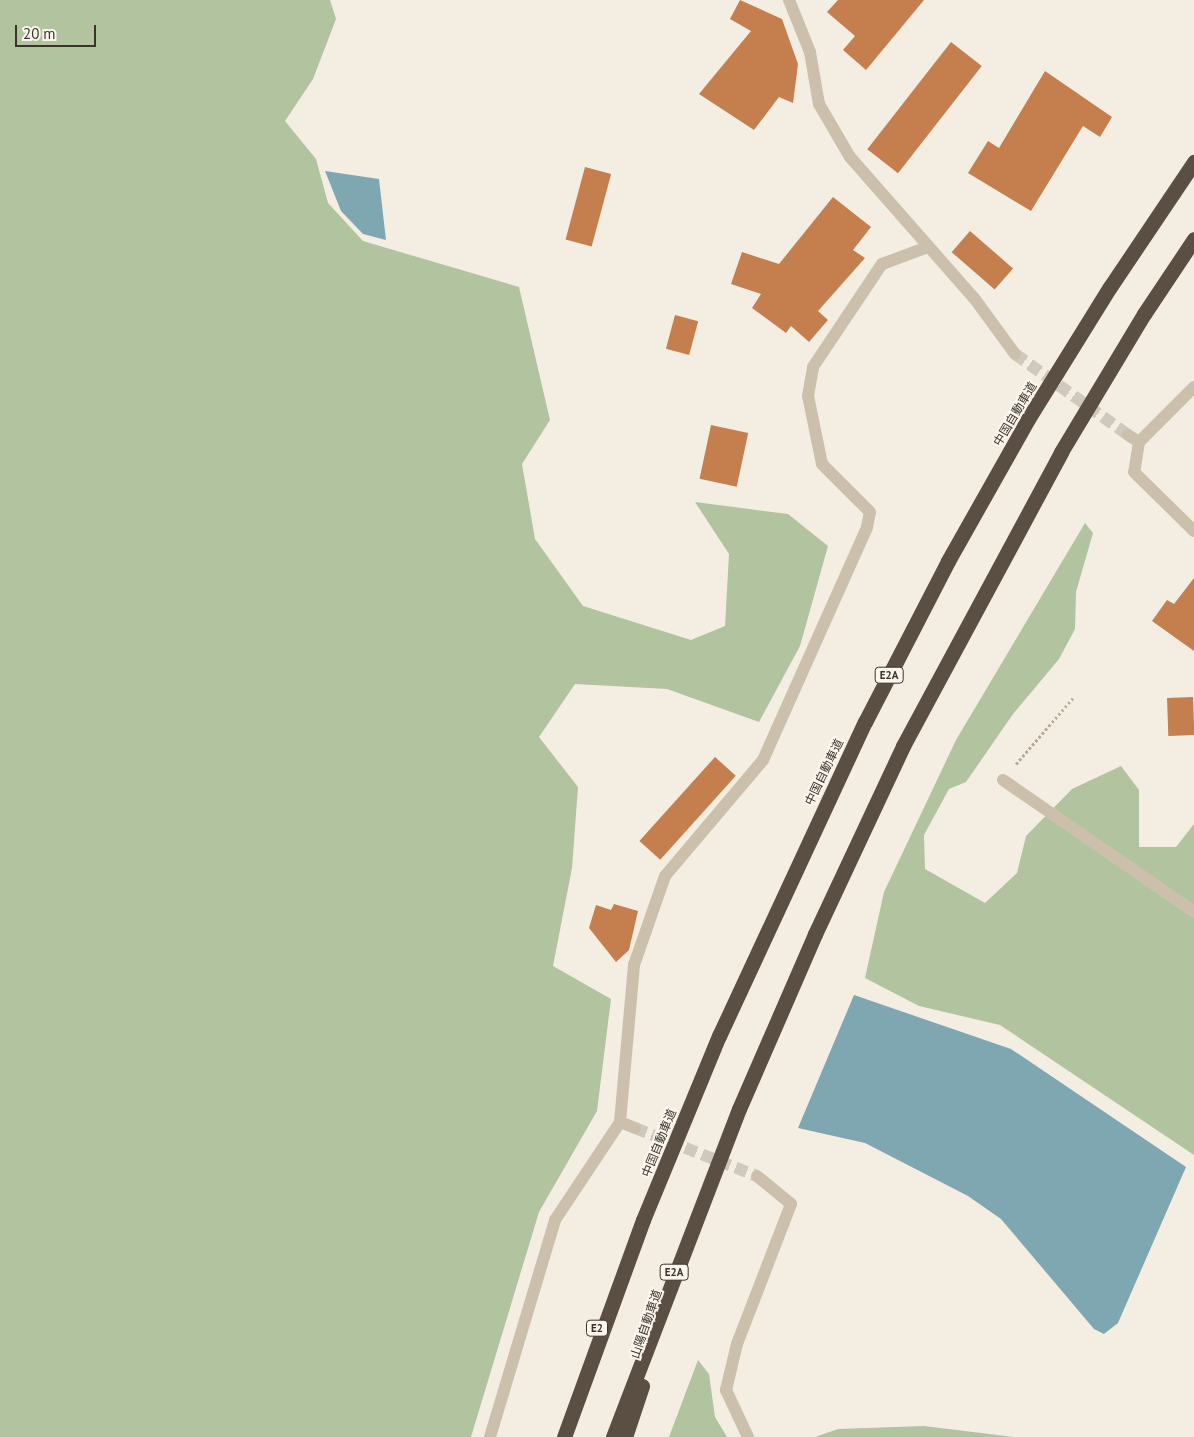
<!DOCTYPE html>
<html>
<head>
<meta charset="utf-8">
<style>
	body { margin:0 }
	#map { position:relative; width:1194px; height:1437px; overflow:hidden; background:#f3eee1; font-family:"PT Sans","Noto Sans JP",sans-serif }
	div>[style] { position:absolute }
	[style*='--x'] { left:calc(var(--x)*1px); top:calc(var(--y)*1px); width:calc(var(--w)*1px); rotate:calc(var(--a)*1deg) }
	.green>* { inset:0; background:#b2c3a0 }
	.water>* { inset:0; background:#7fa7b1 }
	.building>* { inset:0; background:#c57e4d; transform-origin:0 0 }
	.street-tunnel>* { height:12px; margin-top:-6px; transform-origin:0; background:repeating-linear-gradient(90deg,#cec8bd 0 12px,transparent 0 18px) }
	.path>* { height:3px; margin-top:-1.5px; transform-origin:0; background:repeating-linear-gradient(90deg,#b8aa96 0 2.5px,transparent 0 5px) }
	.lane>* { height:12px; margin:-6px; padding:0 6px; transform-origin:6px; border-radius:6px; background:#ccc0ac }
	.street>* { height:12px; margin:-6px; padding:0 6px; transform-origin:6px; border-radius:6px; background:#ccc0ac }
	.highway>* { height:15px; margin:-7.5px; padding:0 7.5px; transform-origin:7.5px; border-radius:7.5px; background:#5b4e42 }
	span { translate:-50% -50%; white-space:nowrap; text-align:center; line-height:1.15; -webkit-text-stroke:4px #fbf7ee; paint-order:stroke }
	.shield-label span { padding:1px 4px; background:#fbf7ee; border:1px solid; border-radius:4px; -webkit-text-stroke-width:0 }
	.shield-label { font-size:11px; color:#3a322b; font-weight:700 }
	.street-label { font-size:12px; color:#3a322b }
	.scale { position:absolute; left:15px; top:25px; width:81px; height:22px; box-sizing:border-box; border:2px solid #3a322b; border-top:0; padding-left:6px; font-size:15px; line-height:18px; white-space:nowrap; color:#3a322b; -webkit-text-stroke:4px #fbf7ee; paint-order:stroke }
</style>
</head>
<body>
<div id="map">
	<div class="green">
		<i style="clip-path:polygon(0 0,330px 0,336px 19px,313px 79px,285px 121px,316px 159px,328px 203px,363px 241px,519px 287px,550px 420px,522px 464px,535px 539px,583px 606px,691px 640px,725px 626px,729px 554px,695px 502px,788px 514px,828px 546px,800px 646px,759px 722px,667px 689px,575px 684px,539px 737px,578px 787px,572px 868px,553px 966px,611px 999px,597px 1111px,539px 1212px,471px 1437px,0 1437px)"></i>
		<i style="clip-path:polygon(1085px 523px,1093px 533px,1076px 592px,1075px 629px,1059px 659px,1013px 714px,966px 782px,949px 789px,924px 835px,925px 869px,985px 903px,1017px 873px,1026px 836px,1072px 789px,1121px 766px,1139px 790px,1139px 847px,1176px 847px,1194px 824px,1194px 1155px,1000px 1025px,919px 1006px,865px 978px,884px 892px,956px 740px)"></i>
		<i style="clip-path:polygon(698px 1360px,709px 1374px,715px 1417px,727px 1437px,669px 1437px)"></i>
		<i style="clip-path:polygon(924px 1426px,1014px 1437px,815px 1437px,838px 1429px)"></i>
	</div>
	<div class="water">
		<i style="clip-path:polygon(325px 171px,379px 179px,386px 240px,363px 234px,341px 211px)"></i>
		<i style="clip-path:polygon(854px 995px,1011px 1049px,1186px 1167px,1118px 1323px,1104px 1334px,1094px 1329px,1001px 1219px,968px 1196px,865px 1143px,798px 1128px)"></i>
	</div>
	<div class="building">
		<i style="clip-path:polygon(740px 0,782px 19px,798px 64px,793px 103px,779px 97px,754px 130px,699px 94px,751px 31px,730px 19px)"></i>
		<i style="clip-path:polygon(838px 0,924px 0,866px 70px,843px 50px,855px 36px,827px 12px)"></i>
		<i style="left:951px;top:42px;width:39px;height:136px;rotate:38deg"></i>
		<i style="clip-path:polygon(1045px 71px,1112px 117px,1100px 137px,1083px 126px,1031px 211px,968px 173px,988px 141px,999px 148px)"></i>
		<i style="left:585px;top:167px;width:27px;height:75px;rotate:15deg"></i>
		<i style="clip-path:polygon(833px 197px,871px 227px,853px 250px,865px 258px,818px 311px,828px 320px,809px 342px,791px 326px,786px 333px,752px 308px,761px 294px,731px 284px,742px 252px,779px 264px)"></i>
		<i style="left:970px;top:231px;width:57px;height:28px;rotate:41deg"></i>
		<i style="left:675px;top:315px;width:24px;height:35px;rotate:15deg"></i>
		<i style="left:711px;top:425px;width:38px;height:55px;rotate:12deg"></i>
		<i style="clip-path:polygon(1194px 578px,1194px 651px,1152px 621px,1167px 600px,1174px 604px)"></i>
		<i style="left:1193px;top:697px;width:38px;height:26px;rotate:88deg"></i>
		<i style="left:715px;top:757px;width:28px;height:113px;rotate:42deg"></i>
		<i style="clip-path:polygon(614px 904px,638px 911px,629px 950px,616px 962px,589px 928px,596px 905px,611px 910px)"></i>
	</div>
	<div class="street-tunnel">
		<i style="--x:1015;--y:354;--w:139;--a:35.6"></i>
		<i style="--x:635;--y:1128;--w:131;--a:21.5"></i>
	</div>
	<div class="path">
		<i style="--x:1016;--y:764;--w:87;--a:-49.2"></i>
	</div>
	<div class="lane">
		<i style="--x:1003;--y:780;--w:232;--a:34.6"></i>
	</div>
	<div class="street">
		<i style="--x:789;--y:0;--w:56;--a:68"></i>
		<i style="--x:810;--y:52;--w:53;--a:80.2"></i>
		<i style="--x:819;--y:104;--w:61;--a:59.7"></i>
		<i style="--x:850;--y:157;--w:188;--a:48.7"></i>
		<i style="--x:974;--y:298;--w:69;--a:53.8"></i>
		<i style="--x:1194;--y:387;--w:78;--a:135"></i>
		<i style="--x:1139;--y:442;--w:30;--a:99"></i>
		<i style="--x:1134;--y:472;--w:84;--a:44.5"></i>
		<i style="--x:1128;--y:435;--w:13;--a:32"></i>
		<i style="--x:635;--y:1128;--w:16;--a:-158"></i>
		<i style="--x:620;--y:1122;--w:158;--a:-84.9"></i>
		<i style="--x:634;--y:965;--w:94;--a:-70.8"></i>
		<i style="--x:665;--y:876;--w:152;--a:-49.8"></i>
		<i style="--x:763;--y:760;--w:255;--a:-65.9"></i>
		<i style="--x:867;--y:527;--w:15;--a:-79"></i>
		<i style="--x:870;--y:512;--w:68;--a:-135"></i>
		<i style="--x:822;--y:464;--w:69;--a:-101.6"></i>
		<i style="--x:808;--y:396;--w:29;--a:-80"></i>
		<i style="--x:813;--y:367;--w:124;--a:-56.2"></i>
		<i style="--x:882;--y:264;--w:49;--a:-20.3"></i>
		<i style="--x:490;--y:1437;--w:227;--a:-73.3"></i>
		<i style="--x:555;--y:1220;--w:118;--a:-56.4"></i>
		<i style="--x:748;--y:1437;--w:52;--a:-115.1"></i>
		<i style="--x:726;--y:1390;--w:47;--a:-76.6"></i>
		<i style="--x:737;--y:1344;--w:150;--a:-68.9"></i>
		<i style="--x:791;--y:1204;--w:44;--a:-140.5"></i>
	</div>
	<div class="highway">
		<i style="--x:564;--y:1437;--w:231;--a:-70"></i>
		<i style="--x:643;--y:1220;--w:199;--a:-67.6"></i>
		<i style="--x:719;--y:1036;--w:346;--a:-65.1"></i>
		<i style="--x:865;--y:722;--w:181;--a:-62.7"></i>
		<i style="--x:948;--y:561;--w:163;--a:-60.6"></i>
		<i style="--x:1028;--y:419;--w:155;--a:-58.2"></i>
		<i style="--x:1110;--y:287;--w:151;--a:-56.1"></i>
		<i style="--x:613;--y:1437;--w:351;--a:-69"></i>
		<i style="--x:739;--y:1109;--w:191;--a:-66.5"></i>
		<i style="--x:815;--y:934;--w:208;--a:-64.9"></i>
		<i style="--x:903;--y:746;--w:334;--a:-61.7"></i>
		<i style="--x:1061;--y:452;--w:161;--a:-59"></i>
		<i style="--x:1144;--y:314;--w:90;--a:-56.3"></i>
		<i style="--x:625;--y:1437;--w:54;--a:-71.6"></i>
	</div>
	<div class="shield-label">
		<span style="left:889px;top:675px">E2A</span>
		<span style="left:674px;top:1272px">E2A</span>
		<span style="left:597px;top:1328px">E2</span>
	</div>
	<div class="street-label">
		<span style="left:1015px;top:414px;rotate:-59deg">中国自動車道</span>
		<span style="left:824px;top:772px;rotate:-64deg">中国自動車道</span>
		<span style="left:659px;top:1143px;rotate:-68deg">中国自動車道</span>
		<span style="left:646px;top:1324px;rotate:-71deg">山陽自動車道</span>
	</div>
	<div class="scale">20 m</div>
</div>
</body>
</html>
